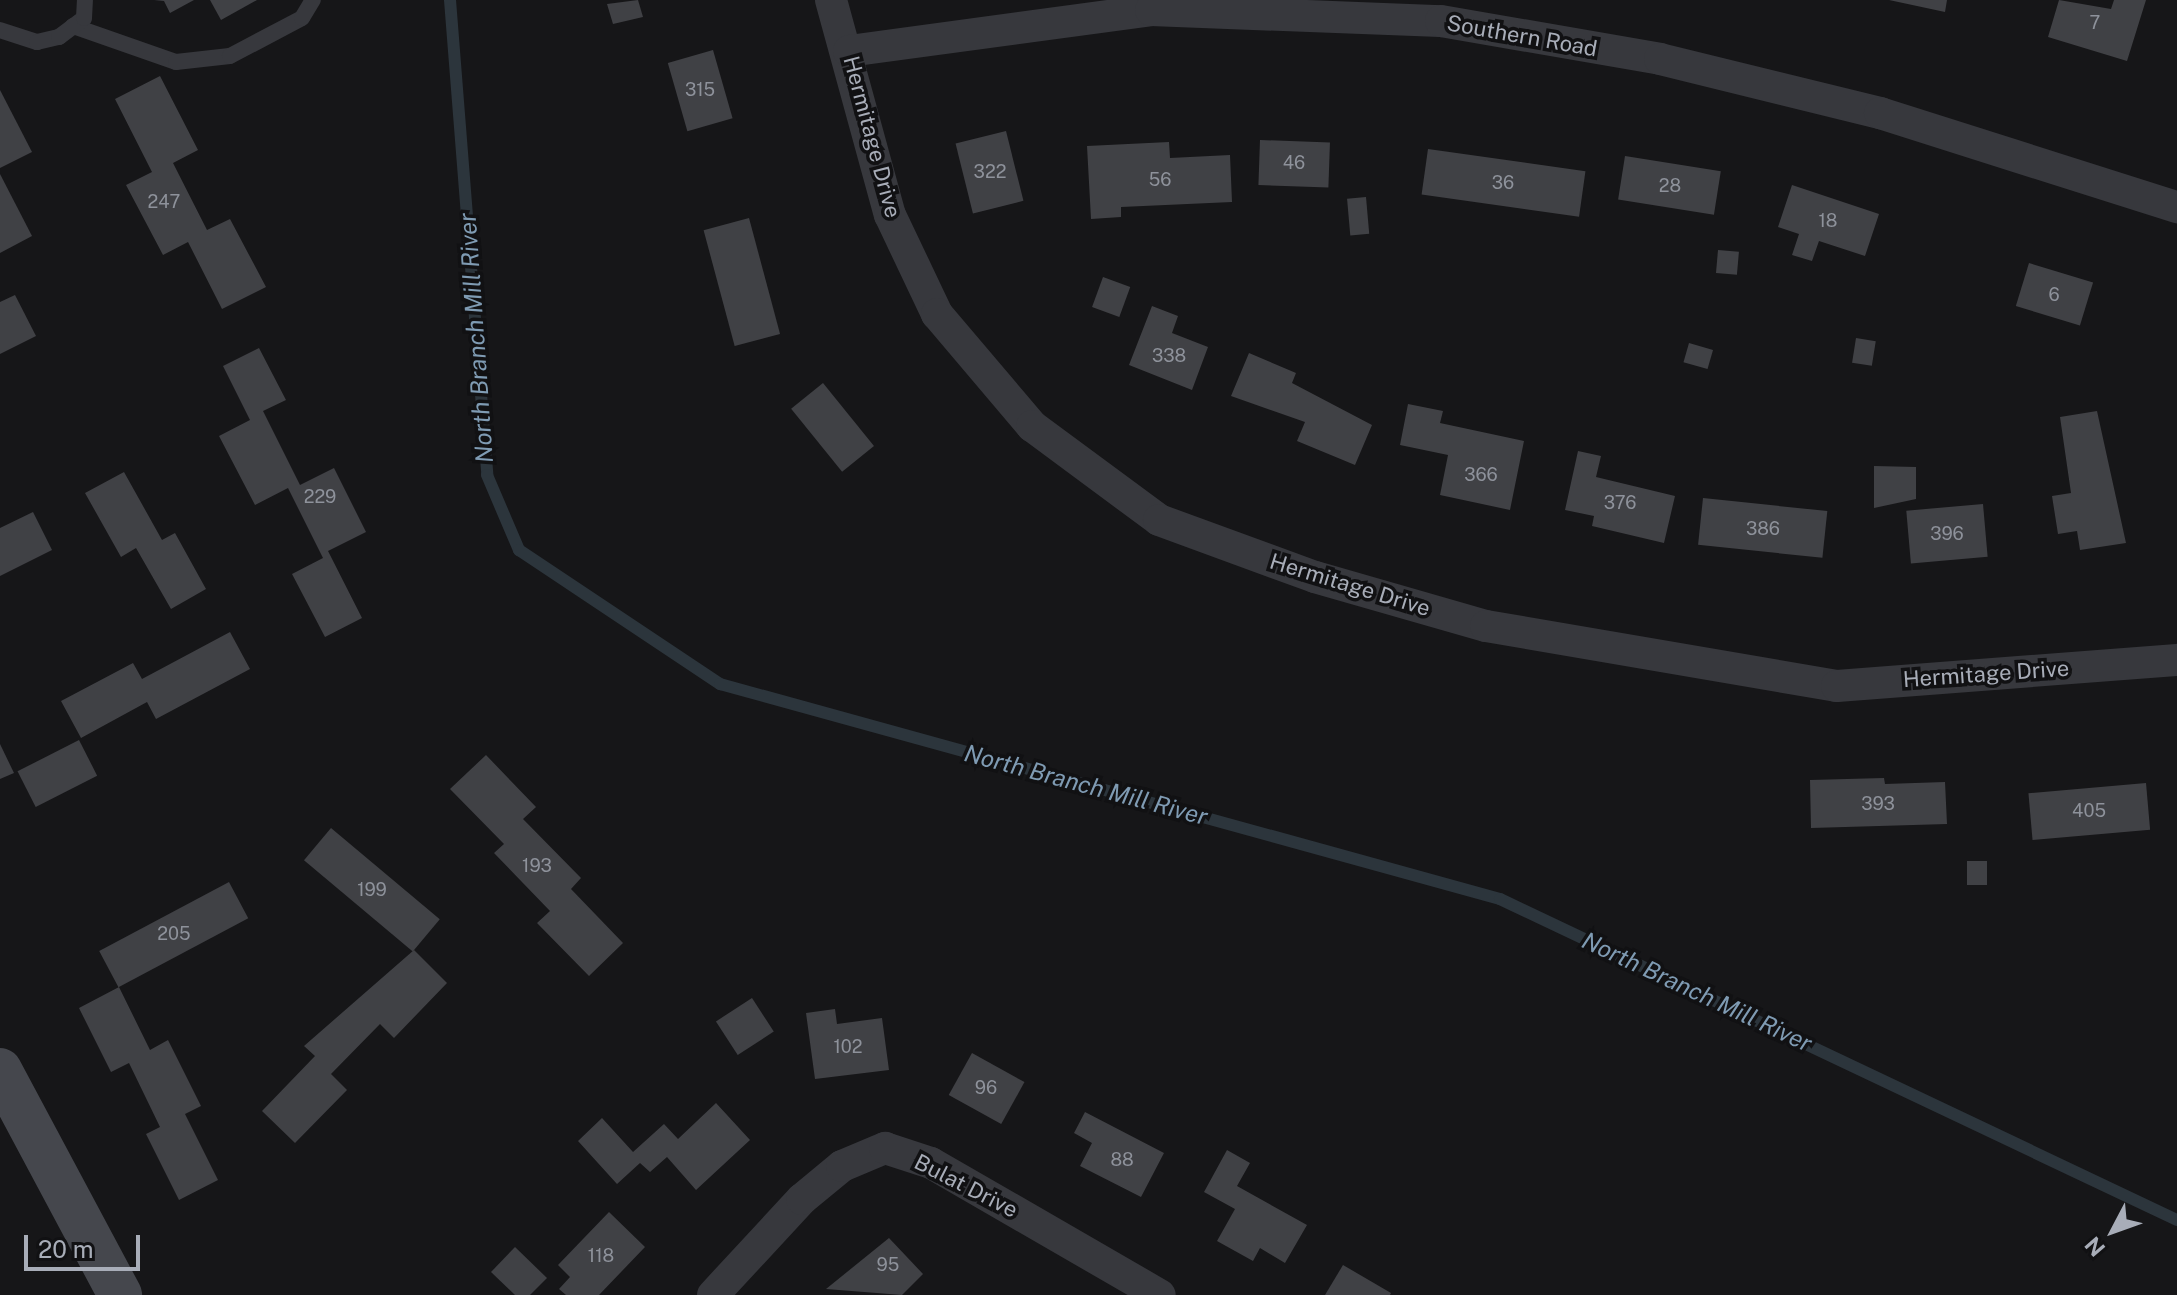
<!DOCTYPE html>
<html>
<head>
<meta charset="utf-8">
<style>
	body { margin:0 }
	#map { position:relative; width:2177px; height:1295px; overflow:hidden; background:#161618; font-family:"Public Sans",sans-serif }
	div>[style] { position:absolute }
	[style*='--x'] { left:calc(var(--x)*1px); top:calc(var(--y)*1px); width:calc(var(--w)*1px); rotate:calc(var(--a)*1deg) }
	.stream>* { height:12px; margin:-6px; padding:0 6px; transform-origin:6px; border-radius:6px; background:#2c353c }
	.building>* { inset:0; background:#404145; transform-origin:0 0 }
	.lane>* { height:16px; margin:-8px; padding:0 8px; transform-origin:8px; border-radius:8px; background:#37383d }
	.street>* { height:32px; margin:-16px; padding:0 16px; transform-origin:16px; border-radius:16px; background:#37383d }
	.secondary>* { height:44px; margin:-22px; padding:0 22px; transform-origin:22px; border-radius:22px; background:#45474d }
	span { translate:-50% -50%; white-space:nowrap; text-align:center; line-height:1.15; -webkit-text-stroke:7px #111113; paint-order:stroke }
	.number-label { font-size:18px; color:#8e929b }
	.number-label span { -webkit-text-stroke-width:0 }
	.street-label { font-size:22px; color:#a8adb8 }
	.water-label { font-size:24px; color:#7f9bb3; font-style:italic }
	.north { position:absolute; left:2073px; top:1191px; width:80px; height:80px; -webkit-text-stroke:6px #111113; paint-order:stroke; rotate:229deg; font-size:22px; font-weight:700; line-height:32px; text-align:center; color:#a8adb8 }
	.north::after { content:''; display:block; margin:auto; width:28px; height:36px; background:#a8adb8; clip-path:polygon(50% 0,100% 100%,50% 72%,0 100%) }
	.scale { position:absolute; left:24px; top:1235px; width:116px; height:36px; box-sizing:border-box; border:4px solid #a8adb8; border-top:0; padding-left:10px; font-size:24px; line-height:28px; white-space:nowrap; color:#a8adb8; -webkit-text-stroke:6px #111113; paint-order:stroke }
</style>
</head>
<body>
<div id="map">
	<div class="stream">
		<i style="--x:450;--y:0;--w:476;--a:85.5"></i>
		<i style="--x:487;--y:475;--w:82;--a:66.9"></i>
		<i style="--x:519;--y:550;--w:242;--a:33.7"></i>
		<i style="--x:720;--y:684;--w:809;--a:15.41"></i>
		<i style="--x:1500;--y:899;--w:749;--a:25.37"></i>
	</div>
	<div class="building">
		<i style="clip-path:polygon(154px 0,194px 0,170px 13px,164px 1px)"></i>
		<i style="clip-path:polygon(210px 0,257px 0,221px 20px)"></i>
		<i style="clip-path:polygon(638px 0,643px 17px,613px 24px,607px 4px)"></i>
		<i style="clip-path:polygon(1889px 0,1947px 0,1945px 12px)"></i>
		<i style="clip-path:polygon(2059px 0,2111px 9px,2114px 0,2146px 0,2127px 61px,2048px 37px)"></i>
		<i style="left:713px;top:50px;width:71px;height:47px;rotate:74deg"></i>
		<i style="clip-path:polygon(160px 76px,198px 150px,173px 163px,207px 230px,230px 219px,266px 287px,222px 309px,188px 242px,163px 255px,126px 185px,152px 172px,115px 99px)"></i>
		<i style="clip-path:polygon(0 90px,32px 152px,0 168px)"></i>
		<i style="left:1006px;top:131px;width:72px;height:52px;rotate:76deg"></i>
		<i style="left:1260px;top:140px;width:70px;height:45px;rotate:2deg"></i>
		<i style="clip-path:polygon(1169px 142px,1170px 158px,1230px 155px,1232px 202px,1121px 207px,1121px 217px,1091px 219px,1087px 146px)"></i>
		<i style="left:1428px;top:149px;width:159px;height:46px;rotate:8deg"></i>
		<i style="left:1625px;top:156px;width:97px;height:44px;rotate:9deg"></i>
		<i style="clip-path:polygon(0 174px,32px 236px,0 253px)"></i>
		<i style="clip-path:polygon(1792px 185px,1879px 214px,1865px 256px,1819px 241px,1812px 261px,1792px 255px,1799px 234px,1778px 227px)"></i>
		<i style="left:1366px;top:197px;width:37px;height:19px;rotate:85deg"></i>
		<i style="left:749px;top:218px;width:120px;height:47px;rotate:75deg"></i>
		<i style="left:1718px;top:250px;width:21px;height:23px;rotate:5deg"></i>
		<i style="left:2029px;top:263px;width:67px;height:45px;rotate:17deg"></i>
		<i style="left:1103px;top:277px;width:29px;height:32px;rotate:20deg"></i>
		<i style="clip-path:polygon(15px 295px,36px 336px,0 354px,0 302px)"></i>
		<i style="clip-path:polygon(1152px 306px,1178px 316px,1172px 333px,1208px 347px,1192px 390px,1129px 365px)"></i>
		<i style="left:1856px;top:338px;width:20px;height:25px;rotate:9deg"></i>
		<i style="left:1689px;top:343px;width:25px;height:20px;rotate:16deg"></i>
		<i style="clip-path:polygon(259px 348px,286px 400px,263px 411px,300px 485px,334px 468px,366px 532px,328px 551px,362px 618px,325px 637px,292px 574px,323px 558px,288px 488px,255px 505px,219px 436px,250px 420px,223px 366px)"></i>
		<i style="clip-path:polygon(1249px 353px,1296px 373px,1292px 383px,1372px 425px,1355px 465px,1297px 441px,1305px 422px,1231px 396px)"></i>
		<i style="left:823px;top:383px;width:81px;height:41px;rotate:51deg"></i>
		<i style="clip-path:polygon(1408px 404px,1443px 411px,1440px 423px,1524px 441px,1510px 510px,1440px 495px,1448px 455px,1400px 445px)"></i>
		<i style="clip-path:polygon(2097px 411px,2126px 543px,2080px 550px,2077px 531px,2058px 534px,2052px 496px,2071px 493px,2060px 417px)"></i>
		<i style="clip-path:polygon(1578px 451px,1601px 456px,1596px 477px,1675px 496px,1664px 543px,1592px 526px,1594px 516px,1565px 510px)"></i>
		<i style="clip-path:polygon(1874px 466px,1916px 467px,1916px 499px,1874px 508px)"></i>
		<i style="clip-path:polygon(124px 472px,162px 540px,175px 533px,206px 589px,171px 609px,136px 548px,121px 557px,85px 493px)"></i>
		<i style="left:1703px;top:498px;width:125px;height:47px;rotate:6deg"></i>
		<i style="left:1983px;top:504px;width:53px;height:77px;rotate:85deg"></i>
		<i style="clip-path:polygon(33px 512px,52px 550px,0 576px,0 528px)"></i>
		<i style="clip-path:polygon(230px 632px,250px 669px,156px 719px,147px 702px,81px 738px,61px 701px,133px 663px,142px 679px)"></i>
		<i style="left:79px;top:740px;width:40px;height:69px;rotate:63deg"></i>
		<i style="clip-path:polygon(0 744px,14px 773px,0 779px)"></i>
		<i style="clip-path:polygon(486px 755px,536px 807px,523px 819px,581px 878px,571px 889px,623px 943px,589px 976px,537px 923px,550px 911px,494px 853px,504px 844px,450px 789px)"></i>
		<i style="clip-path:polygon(1884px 778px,1885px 784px,1945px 782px,1947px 824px,1811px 828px,1810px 780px)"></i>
		<i style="left:2146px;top:783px;width:47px;height:118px;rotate:85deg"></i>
		<i style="left:331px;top:828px;width:142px;height:42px;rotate:40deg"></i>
		<i style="left:1987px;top:861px;width:24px;height:20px;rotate:90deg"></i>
		<i style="left:229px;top:882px;width:41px;height:147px;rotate:62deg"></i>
		<i style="clip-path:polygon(414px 950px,447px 983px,394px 1038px,380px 1024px,331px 1074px,347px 1090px,295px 1143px,262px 1111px,315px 1056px,304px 1046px)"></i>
		<i style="clip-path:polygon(119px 987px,150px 1050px,168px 1040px,201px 1106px,185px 1114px,218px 1180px,179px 1200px,146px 1134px,160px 1127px,129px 1063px,111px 1072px,79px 1008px)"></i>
		<i style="left:752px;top:998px;width:40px;height:43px;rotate:57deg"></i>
		<i style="clip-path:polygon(835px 1009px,837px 1024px,882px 1018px,889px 1070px,815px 1079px,806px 1013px)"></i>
		<i style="left:972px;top:1053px;width:60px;height:48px;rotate:29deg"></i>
		<i style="clip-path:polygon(716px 1103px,750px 1140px,696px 1190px,667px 1157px,650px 1172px,640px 1163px,617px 1184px,578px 1141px,602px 1118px,633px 1152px,664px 1124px,678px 1139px)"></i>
		<i style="clip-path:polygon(1085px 1112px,1164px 1153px,1141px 1197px,1080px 1166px,1092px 1143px,1074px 1133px)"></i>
		<i style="clip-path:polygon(1227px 1150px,1250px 1163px,1237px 1186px,1307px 1225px,1285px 1263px,1260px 1248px,1253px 1261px,1217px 1241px,1235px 1209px,1204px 1192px)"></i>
		<i style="clip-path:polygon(609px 1212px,645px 1247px,599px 1295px,566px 1295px,559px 1289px,570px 1277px,558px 1265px)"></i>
		<i style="clip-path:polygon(889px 1238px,923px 1274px,902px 1295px,826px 1289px)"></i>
		<i style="clip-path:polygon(515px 1247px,547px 1278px,530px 1295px,515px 1295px,491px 1272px)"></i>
		<i style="clip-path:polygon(1343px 1265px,1391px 1293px,1390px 1295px,1325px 1295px)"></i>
	</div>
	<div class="lane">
		<i style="--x:73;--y:26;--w:109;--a:19.3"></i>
		<i style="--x:176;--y:62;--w:54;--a:-6.3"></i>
		<i style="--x:230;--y:56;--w:81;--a:-27.8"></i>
		<i style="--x:302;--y:18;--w:21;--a:-59"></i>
		<i style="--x:0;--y:30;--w:39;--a:18"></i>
		<i style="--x:37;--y:42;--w:23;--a:-13"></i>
		<i style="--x:59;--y:37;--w:31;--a:-37"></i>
		<i style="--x:84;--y:18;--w:18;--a:-87"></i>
	</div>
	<div class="street">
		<i style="--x:831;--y:0;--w:223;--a:74.7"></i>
		<i style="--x:890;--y:215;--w:110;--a:64.6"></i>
		<i style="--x:937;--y:314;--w:147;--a:49.7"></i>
		<i style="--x:1032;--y:426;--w:158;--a:36.5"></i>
		<i style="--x:1159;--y:520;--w:166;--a:20.1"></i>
		<i style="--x:1315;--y:577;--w:178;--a:16"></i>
		<i style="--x:1486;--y:626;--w:356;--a:9.7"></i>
		<i style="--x:1837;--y:686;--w:341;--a:-4.4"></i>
		<i style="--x:849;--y:51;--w:305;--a:-7.7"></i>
		<i style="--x:1151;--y:10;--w:290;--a:2.2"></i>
		<i style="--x:1441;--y:21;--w:222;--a:9.8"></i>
		<i style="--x:1660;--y:59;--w:227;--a:13.8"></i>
		<i style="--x:1880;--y:113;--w:312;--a:17.6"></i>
		<i style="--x:713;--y:1295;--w:131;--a:-47.2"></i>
		<i style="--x:802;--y:1199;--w:52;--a:-39.5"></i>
		<i style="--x:842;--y:1166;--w:47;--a:-22.7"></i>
		<i style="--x:885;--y:1148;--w:48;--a:18.1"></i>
		<i style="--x:931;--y:1163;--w:264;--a:30"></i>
	</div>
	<div class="secondary">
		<i style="--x:0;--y:1070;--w:255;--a:61.9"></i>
	</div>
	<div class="number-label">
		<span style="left:2095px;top:23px">7</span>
		<span style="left:700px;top:90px">315</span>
		<span style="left:1294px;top:163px">46</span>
		<span style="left:990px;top:172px">322</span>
		<span style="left:1160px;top:180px">56</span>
		<span style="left:1503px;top:183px">36</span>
		<span style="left:1670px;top:186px">28</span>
		<span style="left:164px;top:202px">247</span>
		<span style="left:1828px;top:221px">18</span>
		<span style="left:2054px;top:295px">6</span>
		<span style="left:1169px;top:356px">338</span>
		<span style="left:1481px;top:475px">366</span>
		<span style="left:320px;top:497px">229</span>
		<span style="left:1620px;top:503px">376</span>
		<span style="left:1763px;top:529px">386</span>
		<span style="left:1947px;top:534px">396</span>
		<span style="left:1878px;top:804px">393</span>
		<span style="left:2089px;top:811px">405</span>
		<span style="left:537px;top:866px">193</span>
		<span style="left:372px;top:890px">199</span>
		<span style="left:174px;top:934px">205</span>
		<span style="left:848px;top:1047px">102</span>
		<span style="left:986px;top:1088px">96</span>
		<span style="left:1122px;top:1160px">88</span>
		<span style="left:601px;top:1256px">118</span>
		<span style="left:888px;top:1265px">95</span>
	</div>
	<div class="street-label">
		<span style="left:1522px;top:36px;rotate:10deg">Southern Road</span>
		<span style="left:872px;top:137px;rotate:75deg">Hermitage Drive</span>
		<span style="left:1350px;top:585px;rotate:17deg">Hermitage Drive</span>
		<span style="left:1986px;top:674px;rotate:-4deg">Hermitage Drive</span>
		<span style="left:966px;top:1186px;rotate:27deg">Bulat Drive</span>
	</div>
	<div class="water-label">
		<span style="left:476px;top:338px;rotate:-94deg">North Branch Mill River</span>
		<span style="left:1086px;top:785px;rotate:15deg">North Branch Mill River</span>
		<span style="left:1697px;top:992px;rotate:25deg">North Branch Mill River</span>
	</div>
	<div class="north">N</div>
	<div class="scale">20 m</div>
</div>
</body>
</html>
